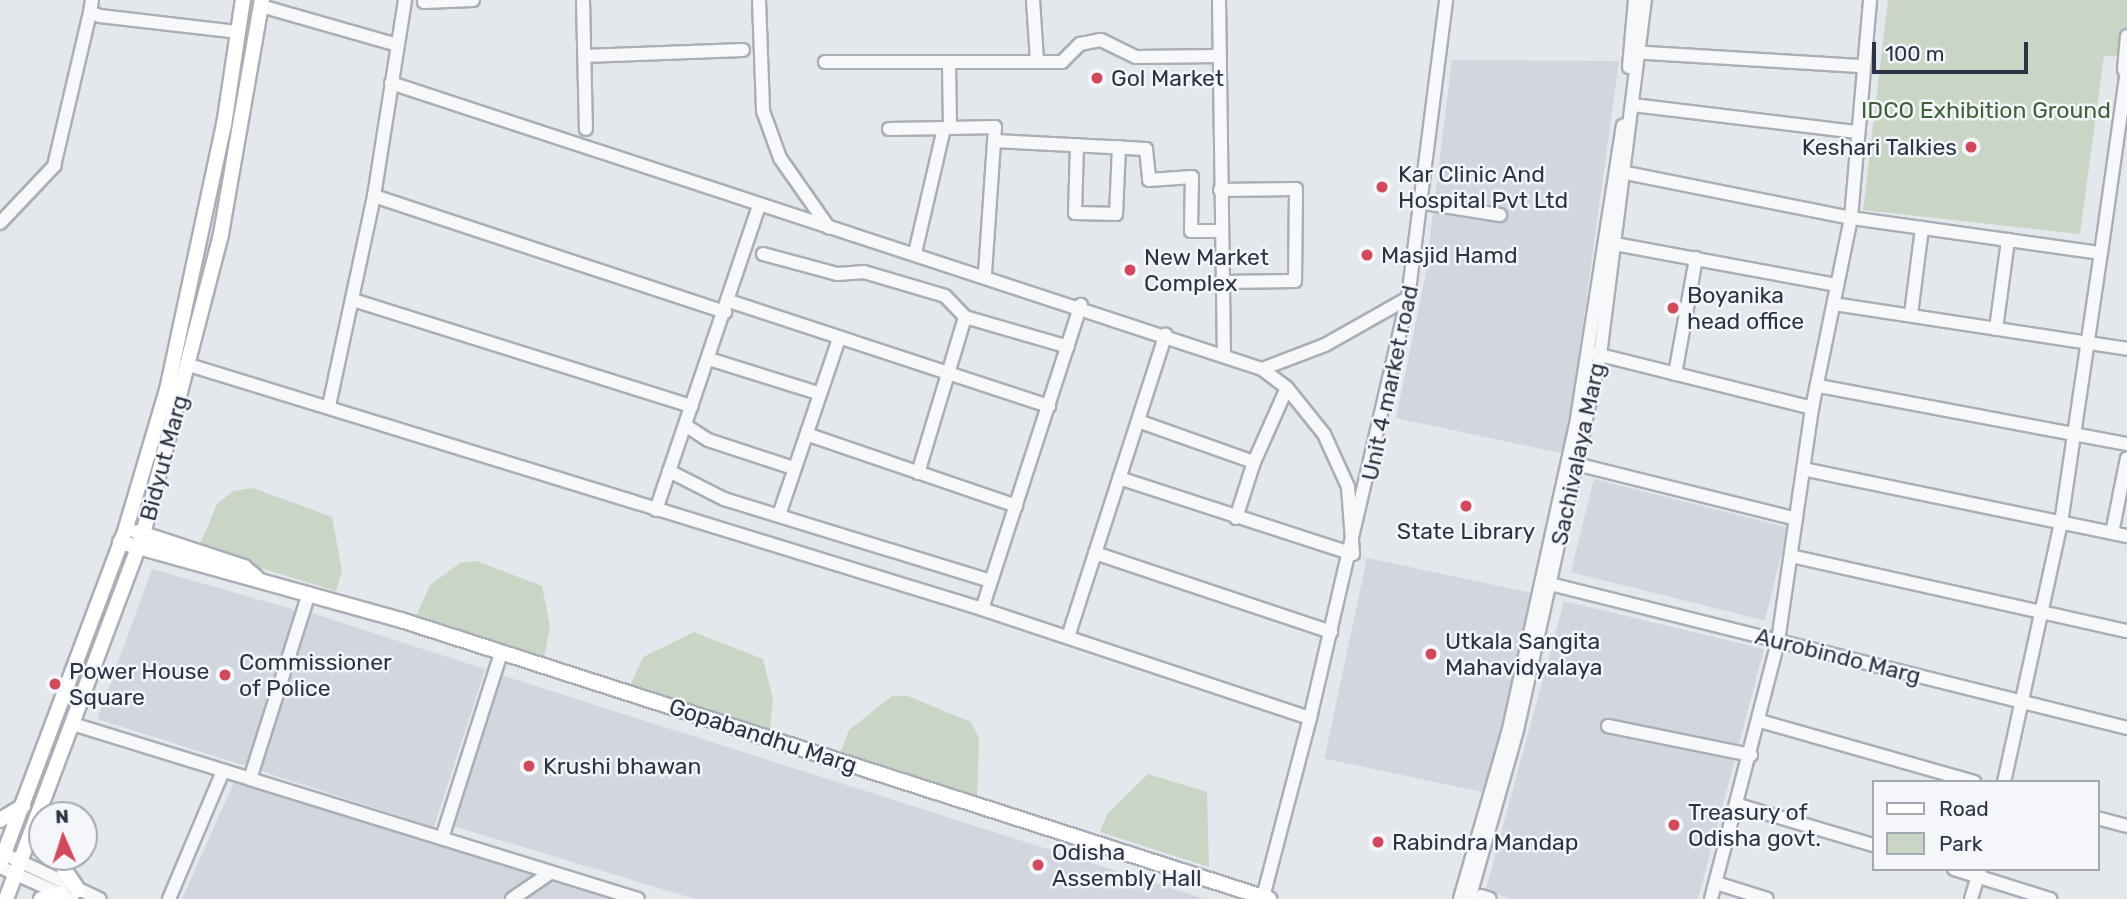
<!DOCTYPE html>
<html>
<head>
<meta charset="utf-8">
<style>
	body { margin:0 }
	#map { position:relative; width:2127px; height:899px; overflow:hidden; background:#e4e7ec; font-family:Rubik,sans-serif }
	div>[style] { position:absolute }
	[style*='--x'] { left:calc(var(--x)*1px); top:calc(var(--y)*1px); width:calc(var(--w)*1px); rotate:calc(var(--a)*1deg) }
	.built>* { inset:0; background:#d2d6de; transform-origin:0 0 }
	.green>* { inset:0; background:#c9d6c5 }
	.roads { filter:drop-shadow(2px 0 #a9aeb7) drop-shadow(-2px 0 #a9aeb7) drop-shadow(0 2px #a9aeb7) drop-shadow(0 -2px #a9aeb7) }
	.minor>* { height:12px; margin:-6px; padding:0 6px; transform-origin:6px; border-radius:6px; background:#f7f8fa }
	.major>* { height:14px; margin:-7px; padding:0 7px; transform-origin:7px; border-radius:7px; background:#fff }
	.dots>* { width:19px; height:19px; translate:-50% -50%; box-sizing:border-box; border:4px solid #f4f6f9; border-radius:50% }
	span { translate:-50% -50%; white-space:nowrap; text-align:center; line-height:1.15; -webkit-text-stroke:5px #f4f6f9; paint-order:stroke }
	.poi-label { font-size:23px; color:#2b3445 }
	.left { translate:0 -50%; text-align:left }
	.right { translate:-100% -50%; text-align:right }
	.park-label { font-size:23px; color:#3f6138 }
	.street-label { font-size:23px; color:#2b3445 }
	.legend { position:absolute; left:1872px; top:780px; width:228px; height:91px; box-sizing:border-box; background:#f4f6f9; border:2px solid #a4a8b1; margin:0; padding:9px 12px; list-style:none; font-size:21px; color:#2b3445 }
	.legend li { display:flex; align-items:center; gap:14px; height:35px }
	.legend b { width:35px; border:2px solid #a4a8b1 }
	.north { position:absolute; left:28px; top:801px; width:70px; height:70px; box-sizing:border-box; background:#f4f6f9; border:2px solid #a4a8b1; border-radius:50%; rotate:357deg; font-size:19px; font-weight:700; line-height:28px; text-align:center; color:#2b3445 }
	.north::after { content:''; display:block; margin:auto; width:24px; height:32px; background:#d1495b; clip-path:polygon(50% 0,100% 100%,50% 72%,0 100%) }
	.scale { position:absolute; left:1872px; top:42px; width:156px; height:32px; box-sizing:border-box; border:4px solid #2b3445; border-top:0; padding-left:9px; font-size:21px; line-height:24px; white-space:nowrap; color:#2b3445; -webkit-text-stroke:5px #f4f6f9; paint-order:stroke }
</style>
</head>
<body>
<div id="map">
	<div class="built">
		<i style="clip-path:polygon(1452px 60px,1619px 61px,1565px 454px,1396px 418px,1425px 278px)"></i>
		<i style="left:1594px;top:479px;width:200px;height:96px;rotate:14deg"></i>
		<i style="left:1367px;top:558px;width:173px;height:205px;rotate:12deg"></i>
		<i style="clip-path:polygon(152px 569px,299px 611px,252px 760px,243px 765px,97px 719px)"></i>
		<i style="clip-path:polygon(1564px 601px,1764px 649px,1698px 899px,1510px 899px,1486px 889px)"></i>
		<i style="left:312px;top:613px;width:182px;height:166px;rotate:18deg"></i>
		<i style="clip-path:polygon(501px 675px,991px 831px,1205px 899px,695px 899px,453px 826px)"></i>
		<i style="clip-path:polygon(234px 782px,406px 835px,610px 899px,182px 899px)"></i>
	</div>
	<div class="green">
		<i style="clip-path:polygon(1888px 0,2127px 0,2127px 57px,2104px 56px,2080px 234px,1863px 210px)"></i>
		<i style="clip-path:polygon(253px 488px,332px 517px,342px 571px,336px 591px,198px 549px,217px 504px,233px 491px)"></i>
		<i style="clip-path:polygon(477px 561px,542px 586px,550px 626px,544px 658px,416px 617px,430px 585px,460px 563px)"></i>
		<i style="clip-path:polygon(694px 632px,763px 659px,773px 699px,770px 729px,630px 686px,643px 657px)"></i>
		<i style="clip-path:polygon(892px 696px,908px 696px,971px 722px,979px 739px,977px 798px,840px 754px,849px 730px)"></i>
		<i style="clip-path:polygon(1148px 774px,1207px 792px,1209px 867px,1100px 832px,1107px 814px)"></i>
	</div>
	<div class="roads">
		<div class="minor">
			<i style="--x:92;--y:0;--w:12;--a:99"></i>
			<i style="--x:90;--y:12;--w:11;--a:22"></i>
			<i style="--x:100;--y:16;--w:140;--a:6.6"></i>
			<i style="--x:583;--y:0;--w:129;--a:88.7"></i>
			<i style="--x:759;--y:0;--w:111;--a:87.9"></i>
			<i style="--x:763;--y:111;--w:50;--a:70.1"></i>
			<i style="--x:780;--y:158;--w:85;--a:55"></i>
			<i style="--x:1033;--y:0;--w:61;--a:86.2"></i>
			<i style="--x:1219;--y:0;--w:352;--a:89.2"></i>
			<i style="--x:424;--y:2;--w:49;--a:-2.3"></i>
			<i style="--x:261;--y:6;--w:142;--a:15.9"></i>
			<i style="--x:1631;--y:52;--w:229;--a:3.5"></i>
			<i style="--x:585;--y:56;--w:158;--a:-2.2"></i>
			<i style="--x:825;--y:62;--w:237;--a:0"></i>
			<i style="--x:1062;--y:62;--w:25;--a:-45"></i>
			<i style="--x:1080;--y:44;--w:21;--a:-11"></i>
			<i style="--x:1101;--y:40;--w:39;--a:26"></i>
			<i style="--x:1136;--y:57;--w:84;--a:-0.7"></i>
			<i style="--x:949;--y:63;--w:65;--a:89.1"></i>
			<i style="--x:950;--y:128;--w:45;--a:-1.3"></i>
			<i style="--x:995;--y:127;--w:147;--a:93.9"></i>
			<i style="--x:1629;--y:67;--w:67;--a:-84.9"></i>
			<i style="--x:2124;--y:70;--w:34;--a:-85"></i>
			<i style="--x:391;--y:83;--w:917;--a:18.18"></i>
			<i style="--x:1262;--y:369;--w:31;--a:37"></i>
			<i style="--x:1287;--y:388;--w:59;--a:51.2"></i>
			<i style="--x:1324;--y:434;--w:58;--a:65.6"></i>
			<i style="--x:1348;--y:487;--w:67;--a:85.7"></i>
			<i style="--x:1353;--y:554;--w:246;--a:-162"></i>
			<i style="--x:1633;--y:105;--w:226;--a:6.9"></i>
			<i style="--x:889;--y:129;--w:60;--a:-1"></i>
			<i style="--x:995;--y:141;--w:151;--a:3"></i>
			<i style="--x:1146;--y:149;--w:31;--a:84"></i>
			<i style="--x:1149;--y:180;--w:43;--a:-4"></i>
			<i style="--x:1192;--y:177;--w:54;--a:91.1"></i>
			<i style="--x:1191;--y:231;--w:30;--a:0"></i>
			<i style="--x:1077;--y:145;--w:68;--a:91.7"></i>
			<i style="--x:1075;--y:213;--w:41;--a:1.4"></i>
			<i style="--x:1116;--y:214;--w:67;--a:-87.4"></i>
			<i style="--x:1626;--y:173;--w:229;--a:11.3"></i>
			<i style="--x:1851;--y:218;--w:252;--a:8"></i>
			<i style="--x:2101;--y:253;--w:185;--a:-81.9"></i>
			<i style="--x:1220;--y:190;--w:76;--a:-0.8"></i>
			<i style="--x:1296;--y:189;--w:92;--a:90.6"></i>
			<i style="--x:1295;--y:281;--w:73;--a:179.2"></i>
			<i style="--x:374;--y:196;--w:370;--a:18.3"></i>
			<i style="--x:1425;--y:203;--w:76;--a:9.1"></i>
			<i style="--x:0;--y:223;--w:79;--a:-46.5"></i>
			<i style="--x:54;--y:166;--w:158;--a:-76.8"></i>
			<i style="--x:1615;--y:244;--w:226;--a:10.5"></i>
			<i style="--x:915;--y:253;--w:128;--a:-76.9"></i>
			<i style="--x:763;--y:254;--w:77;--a:15.1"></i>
			<i style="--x:837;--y:274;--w:27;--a:-4"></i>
			<i style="--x:864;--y:272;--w:84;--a:16.5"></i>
			<i style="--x:945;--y:296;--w:29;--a:46"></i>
			<i style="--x:965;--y:317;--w:107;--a:16.2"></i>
			<i style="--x:353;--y:300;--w:355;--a:17.4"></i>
			<i style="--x:729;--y:301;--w:337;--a:18.2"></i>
			<i style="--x:1834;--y:304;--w:296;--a:8.7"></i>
			<i style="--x:1911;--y:314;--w:87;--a:-82.7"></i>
			<i style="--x:1996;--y:329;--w:90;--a:-82.3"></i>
			<i style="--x:1592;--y:353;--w:227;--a:14"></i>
			<i style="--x:709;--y:359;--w:114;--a:17.3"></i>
			<i style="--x:189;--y:365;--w:830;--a:17.1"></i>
			<i style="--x:982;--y:609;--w:346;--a:18.4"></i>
			<i style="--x:1310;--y:718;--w:185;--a:104.7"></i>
			<i style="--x:1262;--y:369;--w:67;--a:-20.9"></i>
			<i style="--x:1325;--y:345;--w:95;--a:-29.5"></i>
			<i style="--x:1675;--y:374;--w:118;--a:-79.7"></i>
			<i style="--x:1819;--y:386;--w:313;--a:10.7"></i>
			<i style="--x:329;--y:406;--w:215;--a:-77.9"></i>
			<i style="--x:374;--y:196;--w:198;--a:-81"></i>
			<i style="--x:1138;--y:421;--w:123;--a:19.5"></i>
			<i style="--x:1254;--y:462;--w:81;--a:-66"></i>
			<i style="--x:685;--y:425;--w:27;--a:33"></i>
			<i style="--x:708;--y:440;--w:89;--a:18.2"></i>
			<i style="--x:809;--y:435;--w:219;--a:18.9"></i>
			<i style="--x:1576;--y:464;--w:227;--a:14"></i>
			<i style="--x:1803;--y:469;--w:331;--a:11.7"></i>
			<i style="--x:669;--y:471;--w:62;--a:27"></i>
			<i style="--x:724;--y:499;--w:279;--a:17.1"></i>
			<i style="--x:918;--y:473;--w:163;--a:-73.2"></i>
			<i style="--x:656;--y:510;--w:321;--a:-71.3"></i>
			<i style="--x:779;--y:515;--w:186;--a:-71.2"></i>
			<i style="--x:1236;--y:518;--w:59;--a:-72.2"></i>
			<i style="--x:2112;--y:533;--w:76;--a:-78.7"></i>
			<i style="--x:1095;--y:553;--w:249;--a:18.5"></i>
			<i style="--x:1791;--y:556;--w:344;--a:12.6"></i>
			<i style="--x:1550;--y:584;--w:595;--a:14.01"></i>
			<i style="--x:982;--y:609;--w:320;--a:-72"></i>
			<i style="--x:1068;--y:637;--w:318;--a:-72.1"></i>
			<i style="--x:1310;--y:718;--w:431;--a:-76.9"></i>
			<i style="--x:1408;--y:298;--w:300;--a:-82.7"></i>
			<i style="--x:1760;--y:721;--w:223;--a:15.9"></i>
			<i style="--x:76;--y:725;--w:182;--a:17.2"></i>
			<i style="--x:250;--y:779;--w:195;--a:-72.4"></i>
			<i style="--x:1608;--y:726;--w:146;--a:11.5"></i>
			<i style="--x:250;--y:779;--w:406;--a:17.2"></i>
			<i style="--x:2004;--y:782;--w:265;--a:-77.6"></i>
			<i style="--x:2061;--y:523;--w:273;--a:-81.6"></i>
			<i style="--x:1738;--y:805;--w:141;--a:16.5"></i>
			<i style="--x:2097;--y:818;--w:31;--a:15"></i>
			<i style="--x:442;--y:838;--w:194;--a:-72.3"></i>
			<i style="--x:0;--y:852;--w:110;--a:25.2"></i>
			<i style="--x:0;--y:867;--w:79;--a:24"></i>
			<i style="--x:1954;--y:869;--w:101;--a:17.4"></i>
			<i style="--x:1716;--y:883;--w:53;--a:17.4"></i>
			<i style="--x:1481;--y:896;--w:9;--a:18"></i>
			<i style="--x:169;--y:899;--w:139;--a:-67.1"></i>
			<i style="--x:512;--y:899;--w:46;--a:-34.4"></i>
			<i style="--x:1460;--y:899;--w:177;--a:-73.9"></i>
			<i style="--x:1509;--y:729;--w:311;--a:-77.6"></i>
			<i style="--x:1576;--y:425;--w:303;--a:-81.1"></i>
			<i style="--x:1469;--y:899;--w:176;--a:-74.1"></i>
			<i style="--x:1517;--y:730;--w:384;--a:-77.5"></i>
			<i style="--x:1600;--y:355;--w:358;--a:-82.8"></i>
			<i style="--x:1711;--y:899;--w:267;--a:-75.4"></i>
			<i style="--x:1778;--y:641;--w:235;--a:-81.7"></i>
			<i style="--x:1812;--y:408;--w:194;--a:-78.4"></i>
			<i style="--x:1851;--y:218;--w:219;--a:-85"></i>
			<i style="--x:1971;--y:899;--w:30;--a:-73"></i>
		</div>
		<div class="major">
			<i style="--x:137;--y:532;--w:113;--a:18.1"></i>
			<i style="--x:244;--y:567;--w:16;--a:40"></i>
			<i style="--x:120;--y:542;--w:292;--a:15.5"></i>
			<i style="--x:401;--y:620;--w:912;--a:17.82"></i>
			<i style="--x:0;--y:820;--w:27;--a:-31"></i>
			<i style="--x:56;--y:857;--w:40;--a:56"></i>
			<i style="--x:0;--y:864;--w:359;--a:-69.4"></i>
			<i style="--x:126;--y:528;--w:144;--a:-73.5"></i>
			<i style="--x:167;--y:390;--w:271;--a:-77.9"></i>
			<i style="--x:224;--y:125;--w:126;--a:-81.4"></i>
			<i style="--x:6;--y:899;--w:390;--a:-69.4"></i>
			<i style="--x:143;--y:534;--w:310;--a:-75.4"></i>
			<i style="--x:221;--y:234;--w:238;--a:-80.1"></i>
			<i style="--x:41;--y:899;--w:20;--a:-15"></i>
		</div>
	</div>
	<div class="dots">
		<i style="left:1097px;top:78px;background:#d1495b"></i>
		<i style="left:1971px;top:147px;background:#d1495b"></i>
		<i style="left:1382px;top:187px;background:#d1495b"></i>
		<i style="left:1367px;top:255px;background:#d1495b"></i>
		<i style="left:1130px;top:270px;background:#d1495b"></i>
		<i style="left:1673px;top:308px;background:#d1495b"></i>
		<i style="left:1466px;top:506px;background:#d1495b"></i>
		<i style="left:1431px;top:654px;background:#d1495b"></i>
		<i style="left:225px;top:675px;background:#d1495b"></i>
		<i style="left:55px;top:684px;background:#d1495b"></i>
		<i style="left:529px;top:766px;background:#d1495b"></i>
		<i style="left:1674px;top:825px;background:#d1495b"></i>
		<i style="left:1378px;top:842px;background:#d1495b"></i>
		<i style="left:1038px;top:865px;background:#d1495b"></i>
	</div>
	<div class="poi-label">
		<span class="left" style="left:1111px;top:78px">Gol Market</span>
		<span class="right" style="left:1957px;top:147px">Keshari Talkies</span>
		<span class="left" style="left:1398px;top:187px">Kar Clinic And<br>Hospital Pvt Ltd</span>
		<span class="left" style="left:1381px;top:255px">Masjid Hamd</span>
		<span class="left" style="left:1144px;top:270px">New Market<br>Complex</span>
		<span class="left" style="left:1687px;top:308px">Boyanika<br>head office</span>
		<span style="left:1466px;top:531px">State Library</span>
		<span class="left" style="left:1445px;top:654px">Utkala Sangita<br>Mahavidyalaya</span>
		<span class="left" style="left:239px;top:675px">Commissioner<br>of Police</span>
		<span class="left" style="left:69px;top:684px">Power House<br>Square</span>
		<span class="left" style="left:543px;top:766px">Krushi bhawan</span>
		<span class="left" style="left:1688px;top:825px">Treasury of<br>Odisha govt.</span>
		<span class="left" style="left:1392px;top:842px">Rabindra Mandap</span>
		<span class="left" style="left:1052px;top:865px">Odisha<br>Assembly Hall</span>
	</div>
	<div class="park-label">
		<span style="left:1986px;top:110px">IDCO Exhibition Ground</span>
	</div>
	<div class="street-label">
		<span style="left:1390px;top:383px;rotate:-78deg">Unit 4 market road</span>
		<span style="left:1578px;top:454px;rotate:-78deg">Sachivalaya Marg</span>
		<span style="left:164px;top:458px;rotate:-75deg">Bidyut Marg</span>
		<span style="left:1838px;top:656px;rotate:14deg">Aurobindo Marg</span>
		<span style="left:763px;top:736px;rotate:18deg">Gopabandhu Marg</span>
	</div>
	<ul class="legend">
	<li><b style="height:9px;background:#fff"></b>Road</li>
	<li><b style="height:19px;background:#c9d6c5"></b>Park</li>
	</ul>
	<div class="north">N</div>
	<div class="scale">100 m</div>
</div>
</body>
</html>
